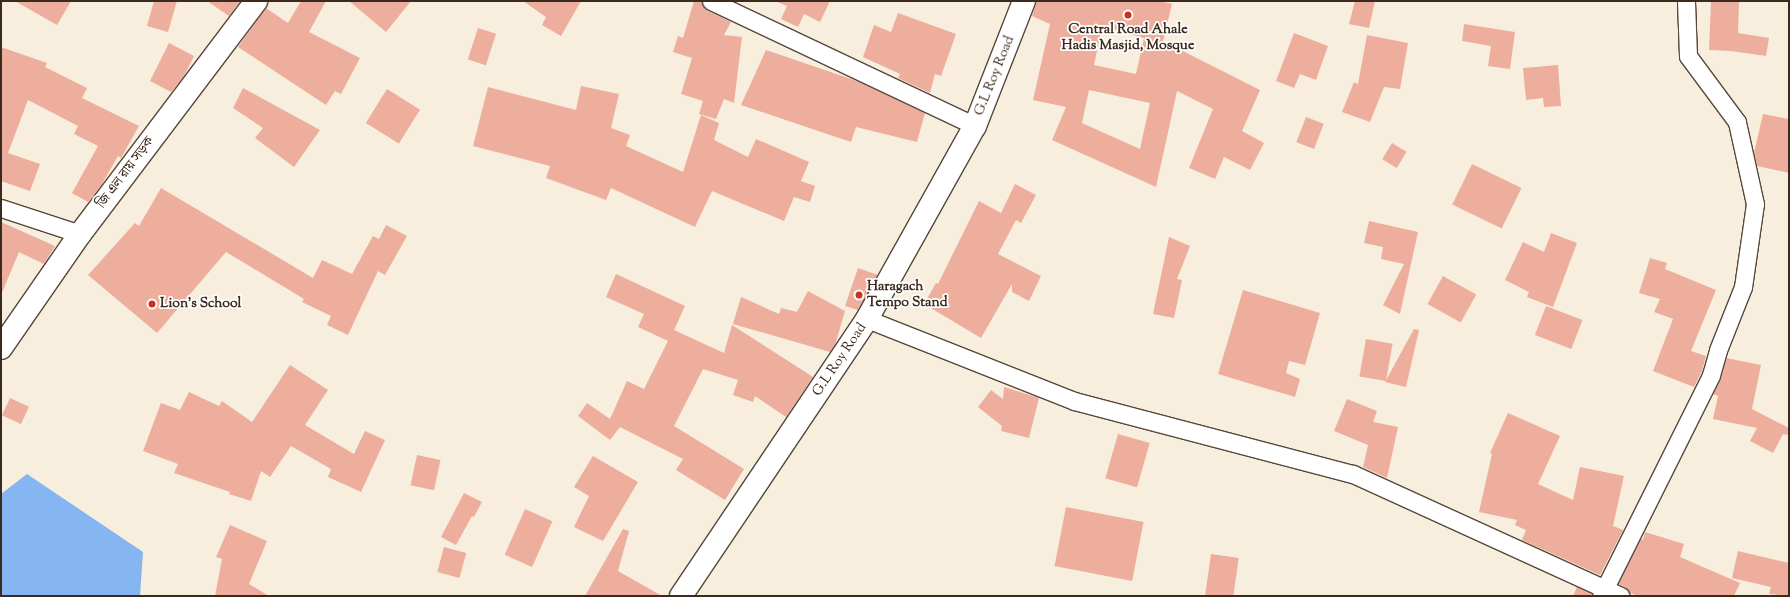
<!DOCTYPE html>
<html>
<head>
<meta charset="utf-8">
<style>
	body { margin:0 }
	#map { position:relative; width:1790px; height:597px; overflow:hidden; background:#f7eedd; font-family:"Sorts Mill Goudy","Noto Serif Bengali",serif }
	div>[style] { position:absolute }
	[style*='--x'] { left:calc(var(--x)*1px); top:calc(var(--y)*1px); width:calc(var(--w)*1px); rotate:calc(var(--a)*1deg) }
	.water>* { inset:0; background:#85b6f1 }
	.building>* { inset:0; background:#edae9d; transform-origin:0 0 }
	.roads { filter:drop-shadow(1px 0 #57473b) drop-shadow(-1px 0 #57473b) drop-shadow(0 1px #57473b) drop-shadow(0 -1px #57473b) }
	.street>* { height:17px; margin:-8.5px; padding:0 8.5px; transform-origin:8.5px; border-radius:8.5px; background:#fff }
	.secondary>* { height:22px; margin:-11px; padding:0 11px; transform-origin:11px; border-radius:11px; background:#fff }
	.dots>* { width:11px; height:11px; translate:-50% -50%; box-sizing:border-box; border:2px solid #fff; border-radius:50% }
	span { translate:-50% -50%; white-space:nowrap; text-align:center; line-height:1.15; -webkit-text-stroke:3.5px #fff; paint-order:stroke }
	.poi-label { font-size:14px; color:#3b2a1e; font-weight:700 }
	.left { translate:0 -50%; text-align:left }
	.street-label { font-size:14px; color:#3b2a1e }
	.frame { position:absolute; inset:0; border:2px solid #3b2a1e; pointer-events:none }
</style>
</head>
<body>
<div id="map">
	<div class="water">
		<i style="clip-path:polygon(27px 474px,143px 552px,140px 596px,1px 596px,1px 494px)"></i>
	</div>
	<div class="building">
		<i style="clip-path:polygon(15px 1px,71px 1px,57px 25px)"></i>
		<i style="clip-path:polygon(154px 1px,177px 1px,168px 32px,147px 26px)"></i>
		<i style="clip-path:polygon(207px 1px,240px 1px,229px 16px)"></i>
		<i style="clip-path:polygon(301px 1px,326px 1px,309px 32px,360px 58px,341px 94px,335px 91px,326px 105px,238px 47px,266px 8px,288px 23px)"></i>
		<i style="clip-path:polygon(349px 1px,411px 1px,386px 32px)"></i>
		<i style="clip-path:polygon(523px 1px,581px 1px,561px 36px,542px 25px,546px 17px)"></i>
		<i style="clip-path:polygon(694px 1px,701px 1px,703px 6px,706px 10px,731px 22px,724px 35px,742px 37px,734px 103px,724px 99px,716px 119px,699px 114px,703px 101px,681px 94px,692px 58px,673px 52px,678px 36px,683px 38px)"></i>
		<i style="clip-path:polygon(775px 1px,830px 1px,820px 22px,804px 14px,798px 27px,781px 19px,787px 6px)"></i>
		<i style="clip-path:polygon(evenodd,1037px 1px,1159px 1px,1172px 4px,1163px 41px,1260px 90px,1242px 131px,1264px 143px,1250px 170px,1224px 157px,1215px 179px,1189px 168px,1213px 109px,1177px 91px,1156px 187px,1052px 140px,1066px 107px,1033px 100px,1050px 24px,1032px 16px,1037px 1px,1102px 26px,1144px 38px,1136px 74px,1094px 65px,1102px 26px,1037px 1px,1089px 90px,1150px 103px,1140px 149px,1082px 123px,1089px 90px)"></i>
		<i style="clip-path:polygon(1355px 1px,1375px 1px,1369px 28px,1349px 24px)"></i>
		<i style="clip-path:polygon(1711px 1px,1739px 1px,1738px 33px,1769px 38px,1766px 56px,1731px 51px,1709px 50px)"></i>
		<i style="clip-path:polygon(898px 13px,956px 34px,941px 76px,935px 74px,930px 93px,898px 78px,900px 74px,863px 57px,874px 25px,891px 32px)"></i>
		<i style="clip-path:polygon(1464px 24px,1515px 32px,1510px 69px,1488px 66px,1491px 46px,1462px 41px)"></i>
		<i style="left:478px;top:28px;width:19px;height:33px;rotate:18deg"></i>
		<i style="clip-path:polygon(1294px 33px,1328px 46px,1316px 80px,1300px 74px,1294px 88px,1276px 81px)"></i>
		<i style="clip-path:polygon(1367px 35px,1408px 43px,1400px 89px,1384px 87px,1370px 122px,1342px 112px,1354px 82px,1358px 84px)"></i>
		<i style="clip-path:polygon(169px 43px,194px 56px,184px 76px,171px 92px,150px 81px)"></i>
		<i style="clip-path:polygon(1px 47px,47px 63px,45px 67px,87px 88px,82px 98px,139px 126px,121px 158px,118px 156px,102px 184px,88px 202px,72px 193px,98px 146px,74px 134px,78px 126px,28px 100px,8px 153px,40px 164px,30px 191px,1px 181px)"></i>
		<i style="clip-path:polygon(766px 50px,857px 81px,925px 113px,917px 142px,856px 127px,851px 142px,741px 105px)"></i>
		<i style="clip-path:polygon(1558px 65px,1561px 106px,1544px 107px,1543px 98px,1526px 100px,1523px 68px)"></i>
		<i style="clip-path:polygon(581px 86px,619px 94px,611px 128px,630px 135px,626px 146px,683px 172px,701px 115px,719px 123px,714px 140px,748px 157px,756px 139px,809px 162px,801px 181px,815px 186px,810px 202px,794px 197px,784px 221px,712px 191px,695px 227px,611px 188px,606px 200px,546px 178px,550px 166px,473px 146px,488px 87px,576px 110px)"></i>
		<i style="clip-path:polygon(243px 88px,320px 130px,294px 167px,255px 138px,263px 128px,233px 108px)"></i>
		<i style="left:387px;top:89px;width:39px;height:40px;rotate:32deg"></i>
		<i style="clip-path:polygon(1763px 114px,1789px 119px,1789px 173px,1757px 166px,1754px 153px)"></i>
		<i style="left:1306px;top:117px;width:19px;height:27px;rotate:21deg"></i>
		<i style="left:1392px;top:143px;width:17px;height:19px;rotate:31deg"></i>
		<i style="left:1472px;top:164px;width:55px;height:45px;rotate:26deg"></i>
		<i style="clip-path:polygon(1015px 184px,1036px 195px,1021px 223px,1016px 220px,998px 254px,1041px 276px,1029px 301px,1012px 292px,1012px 284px,981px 338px,924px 304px,936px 283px,938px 284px,979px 201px,1001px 213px)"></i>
		<i style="clip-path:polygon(161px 188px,313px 278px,322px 260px,352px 274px,373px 236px,379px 239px,386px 225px,407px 236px,385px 275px,378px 271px,348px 335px,327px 325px,331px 316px,302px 302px,304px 299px,226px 252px,157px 333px,88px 275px,135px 223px,139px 226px)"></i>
		<i style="clip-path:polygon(1369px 221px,1418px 232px,1400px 314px,1383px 305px,1404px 264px,1381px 259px,1383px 247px,1364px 243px)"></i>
		<i style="clip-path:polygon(1px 222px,55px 246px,44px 264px,19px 252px,1px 295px)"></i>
		<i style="clip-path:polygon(1551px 233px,1577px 243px,1553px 307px,1527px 297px,1529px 292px,1505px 280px,1523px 242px,1544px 252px)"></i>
		<i style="clip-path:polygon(1169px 237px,1190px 246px,1177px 279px,1182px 280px,1174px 318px,1153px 314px)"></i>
		<i style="clip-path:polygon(1650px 258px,1667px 263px,1665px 269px,1716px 290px,1691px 351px,1706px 356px,1702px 371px,1694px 387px,1653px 371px,1673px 319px,1654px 312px,1660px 299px,1639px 293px)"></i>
		<i style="clip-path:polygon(858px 268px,878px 275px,858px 310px,845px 306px)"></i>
		<i style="clip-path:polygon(616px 274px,685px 306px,674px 330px,724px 353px,732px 325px,813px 377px,786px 417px,755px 396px,753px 402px,733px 395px,738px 380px,703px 369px,674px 426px,744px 469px,725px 500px,676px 470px,683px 459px,620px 427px,610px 440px,578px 416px,587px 403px,610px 419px,627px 381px,644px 389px,668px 341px,638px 327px,644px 314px,606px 297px)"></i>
		<i style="left:1443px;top:276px;width:38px;height:32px;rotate:29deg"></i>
		<i style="clip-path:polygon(1243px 290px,1320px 313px,1305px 365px,1289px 361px,1286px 373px,1300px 379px,1295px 397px,1218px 374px)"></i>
		<i style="clip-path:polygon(808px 291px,845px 311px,835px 345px,830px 352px,733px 324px,741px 297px,779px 314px,781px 308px,797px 312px)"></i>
		<i style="left:1546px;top:306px;width:39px;height:31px;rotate:21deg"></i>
		<i style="clip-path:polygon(1414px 329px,1419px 330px,1406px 387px,1385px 382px)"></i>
		<i style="left:1366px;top:339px;width:27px;height:38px;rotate:10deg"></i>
		<i style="clip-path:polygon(1726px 358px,1761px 365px,1752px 409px,1789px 428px,1789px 435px,1783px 434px,1773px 453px,1750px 441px,1757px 428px,1713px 419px,1718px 396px,1713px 394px,1721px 378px)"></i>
		<i style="clip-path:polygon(290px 365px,328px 390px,305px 425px,354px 454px,365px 431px,385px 440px,361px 492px,328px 477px,331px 469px,291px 446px,270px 477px,261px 471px,251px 501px,229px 494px,230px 492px,174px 473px,178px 464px,143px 451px,161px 403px,180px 410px,189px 392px,219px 406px,222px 401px,252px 422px)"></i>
		<i style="clip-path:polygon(1004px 387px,1039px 398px,1029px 438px,1001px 431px,1002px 426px,978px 407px,991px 390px,1003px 399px)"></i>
		<i style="left:10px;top:398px;width:21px;height:19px;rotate:25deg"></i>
		<i style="clip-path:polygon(1347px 399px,1377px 411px,1373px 422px,1398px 427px,1387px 478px,1363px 467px,1368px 445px,1334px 431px)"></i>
		<i style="clip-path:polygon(1508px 413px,1560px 436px,1538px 484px,1573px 500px,1580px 467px,1624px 476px,1613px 526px,1623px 530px,1600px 575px,1522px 540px,1526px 530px,1515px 525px,1517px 520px,1479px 512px,1492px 454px,1490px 453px)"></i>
		<i style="left:1118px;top:434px;width:33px;height:46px;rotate:16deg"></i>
		<i style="left:417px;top:455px;width:24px;height:31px;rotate:12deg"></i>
		<i style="clip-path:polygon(593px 456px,638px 482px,603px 541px,574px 527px,589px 496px,574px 487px)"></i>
		<i style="clip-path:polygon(464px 493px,482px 502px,474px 517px,472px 516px,456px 545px,441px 537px)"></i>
		<i style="left:1066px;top:507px;width:79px;height:60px;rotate:11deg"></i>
		<i style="left:525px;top:509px;width:30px;height:50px;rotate:24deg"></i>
		<i style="clip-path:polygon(230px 525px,267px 541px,249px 584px,269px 596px,215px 596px,222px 559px,216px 557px)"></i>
		<i style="clip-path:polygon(623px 529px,629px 531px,618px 571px,662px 596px,585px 596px)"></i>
		<i style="clip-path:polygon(1645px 532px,1684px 544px,1680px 557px,1740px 583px,1734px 596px,1638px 596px,1630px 593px,1625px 587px,1618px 584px,1641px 539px,1643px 540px)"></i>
		<i style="left:444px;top:547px;width:23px;height:26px;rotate:15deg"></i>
		<i style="clip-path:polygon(1738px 551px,1789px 563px,1789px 596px,1769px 594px,1771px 587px,1732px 578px)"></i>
		<i style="left:1211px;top:554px;width:28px;height:42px;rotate:8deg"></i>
		<i style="clip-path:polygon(1577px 587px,1592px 594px,1591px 596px,1573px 596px)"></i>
	</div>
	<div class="roads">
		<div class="street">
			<i style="--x:711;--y:1;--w:292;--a:25.3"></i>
			<i style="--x:1;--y:208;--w:83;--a:18.2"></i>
			<i style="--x:867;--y:319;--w:223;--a:21.6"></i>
			<i style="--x:1074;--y:401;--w:288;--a:14.7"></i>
			<i style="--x:1353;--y:474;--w:294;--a:24.5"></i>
			<i style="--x:1601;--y:596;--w:247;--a:-63.5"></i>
			<i style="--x:1711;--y:375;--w:26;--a:-74"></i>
			<i style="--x:1718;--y:350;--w:68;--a:-68.4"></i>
			<i style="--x:1743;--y:287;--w:84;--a:-81.8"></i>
			<i style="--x:1755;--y:204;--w:84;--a:-102.4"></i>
			<i style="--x:1737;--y:122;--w:82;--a:-126.6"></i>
			<i style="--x:1688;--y:56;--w:55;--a:-92.1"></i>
		</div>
		<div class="secondary">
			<i style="--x:1;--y:348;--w:139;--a:-55.3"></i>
			<i style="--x:80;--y:234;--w:292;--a:-52.9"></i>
			<i style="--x:681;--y:596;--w:334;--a:-56.1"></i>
			<i style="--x:867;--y:319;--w:221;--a:-60.8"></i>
			<i style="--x:975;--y:126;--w:134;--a:-68.6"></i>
		</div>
	</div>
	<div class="dots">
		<i style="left:1128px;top:15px;background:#c8321e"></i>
		<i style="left:859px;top:295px;background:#c8321e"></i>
		<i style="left:152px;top:304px;background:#c8321e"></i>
	</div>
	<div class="poi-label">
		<span style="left:1128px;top:38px">Central Road Ahale<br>Hadis Masjid, Mosque</span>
		<span class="left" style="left:867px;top:295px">Haragach<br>Tempo Stand</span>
		<span class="left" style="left:160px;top:304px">Lion's School</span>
	</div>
	<div class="street-label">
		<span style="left:995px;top:76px;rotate:-68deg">G.L Roy Road</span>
		<span style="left:126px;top:173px;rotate:-53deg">জি এল রায় সড়ক</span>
		<span style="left:840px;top:360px;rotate:-56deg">G.L Roy Road</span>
	</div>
	<div class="frame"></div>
</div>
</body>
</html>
